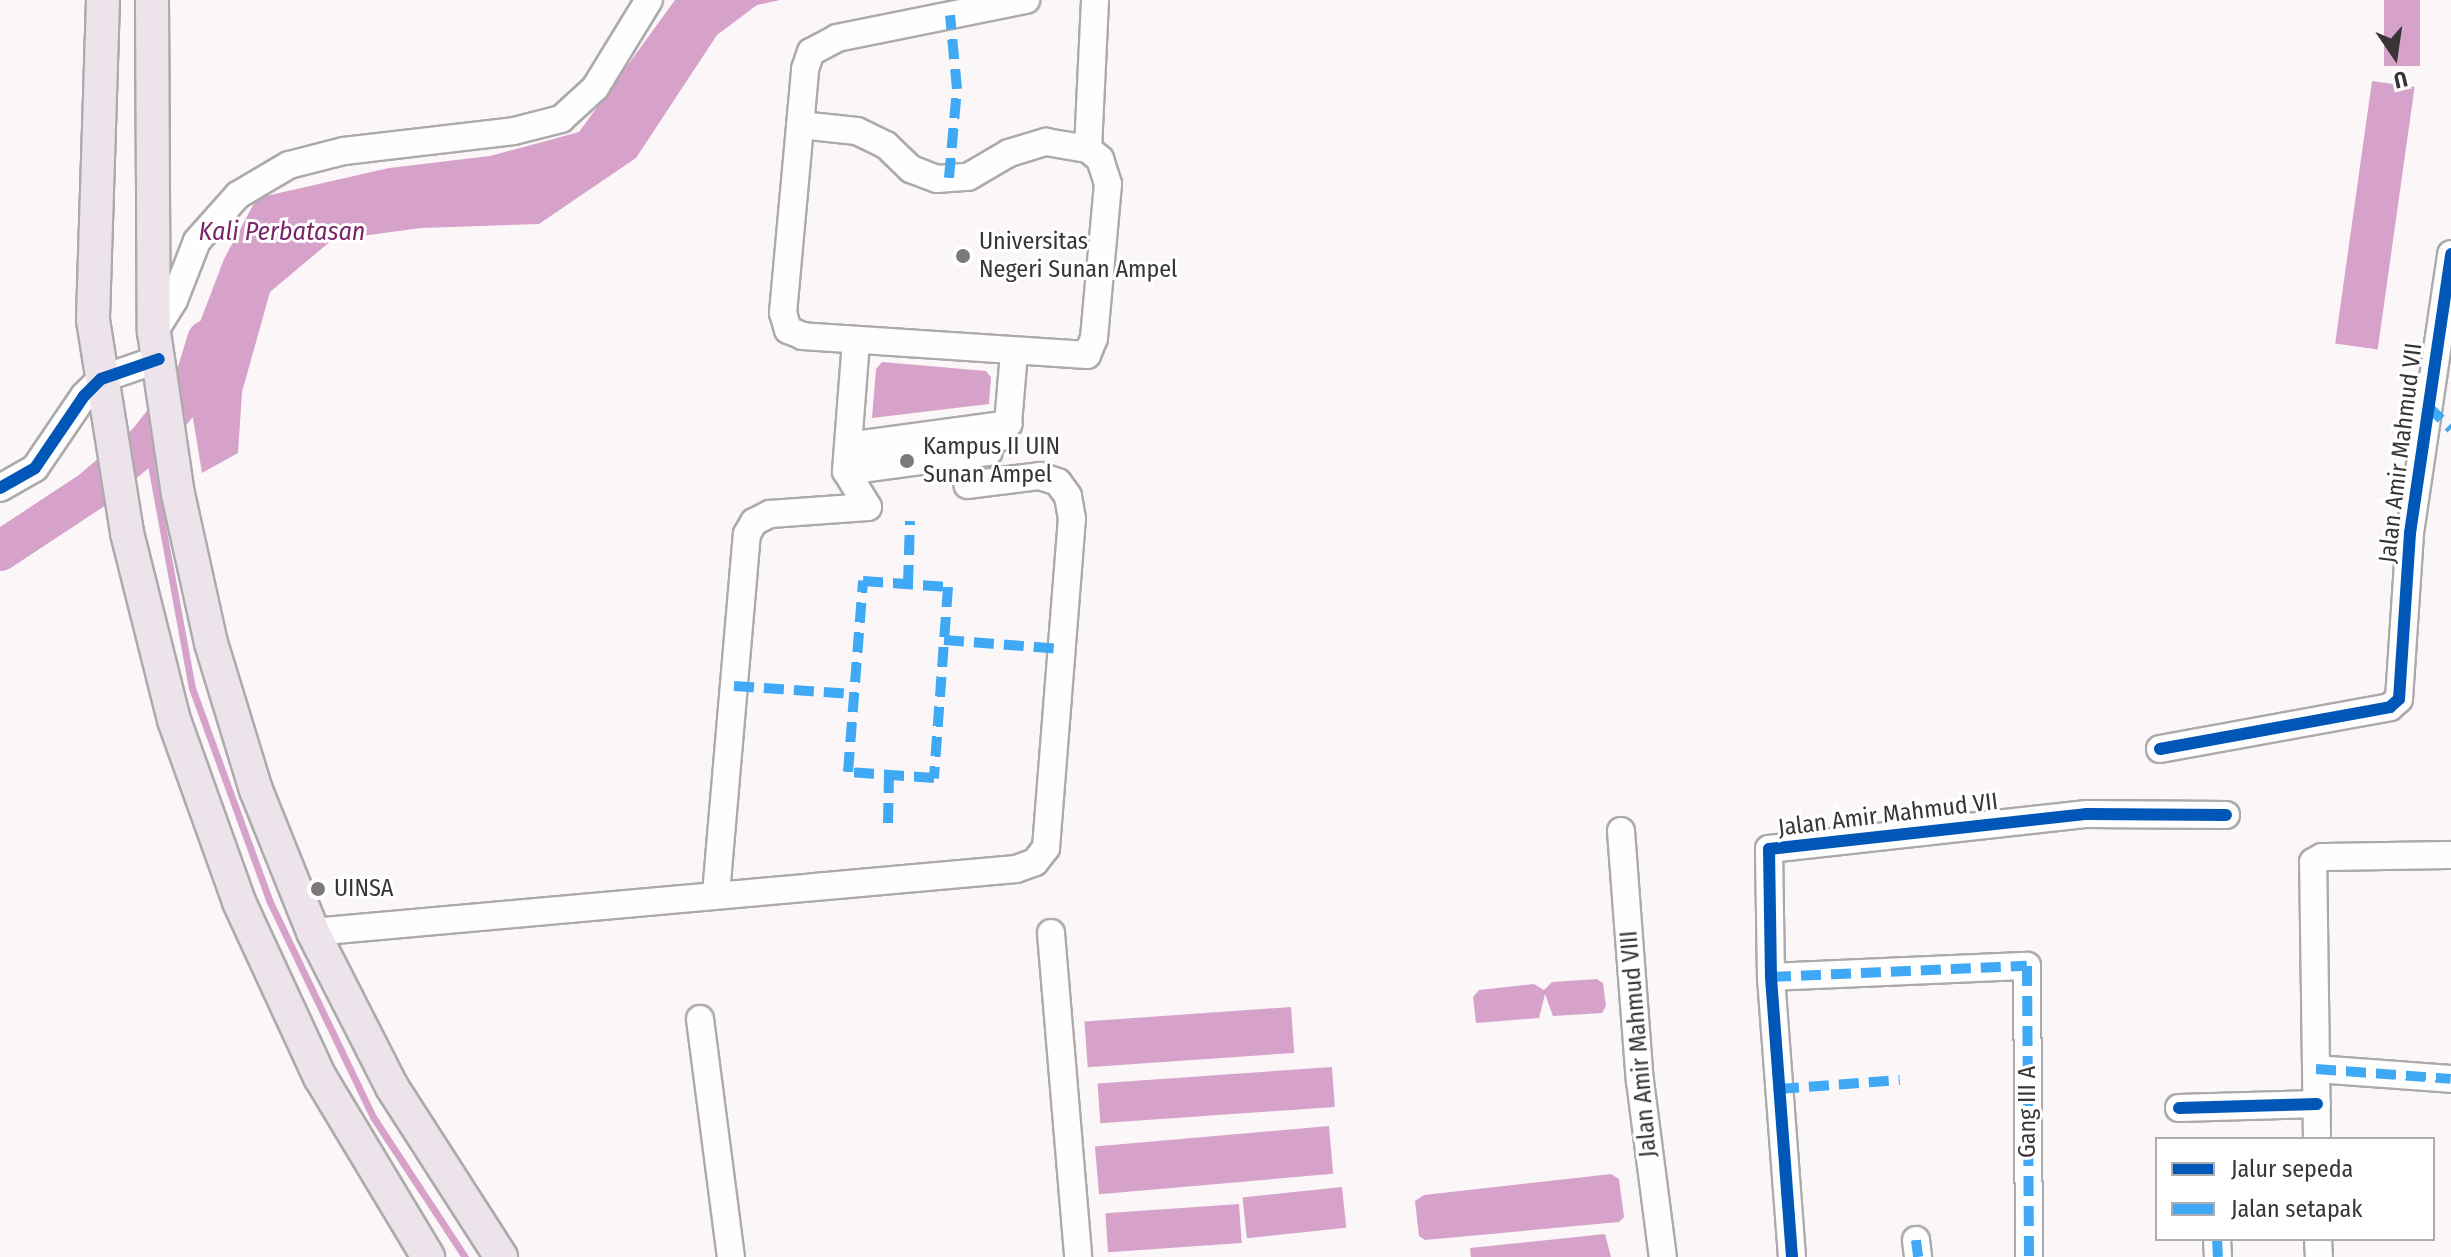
<!DOCTYPE html>
<html>
<head>
<meta charset="utf-8">
<style>
	body { margin:0 }
	#map { position:relative; width:2451px; height:1257px; overflow:hidden; background:#fbf7f9; font-family:"Fira Sans Condensed",sans-serif }
	div>[style] { position:absolute }
	[style*='--x'] { left:calc(var(--x)*1px); top:calc(var(--y)*1px); width:calc(var(--w)*1px); rotate:calc(var(--a)*1deg) }
	.water>* { inset:0; background:#d7a2c9; transform-origin:0 0 }
	.stream>* { height:7px; margin:-3.5px; padding:0 3.5px; transform-origin:3.5px; border-radius:3.5px; background:#d7a2c9 }
	.river>* { height:40px; margin:-20px; padding:0 20px; transform-origin:20px; border-radius:20px; background:#d7a2c9 }
	.roads { filter:drop-shadow(2px 0 #adaaab) drop-shadow(-2px 0 #adaaab) drop-shadow(0 2px #adaaab) drop-shadow(0 -2px #adaaab) }
	.minor>* { height:26px; margin:-13px; padding:0 13px; transform-origin:13px; border-radius:13px; background:#fefefe }
	.major>* { height:32px; margin:-16px; padding:0 16px; transform-origin:16px; border-radius:16px; background:#ece4ea }
	.quiet>* { height:10px; margin-top:-5px; transform-origin:0; background:repeating-linear-gradient(90deg,#3fa9f5 0 20px,transparent 0 30px) }
	.cycleway>* { height:12px; margin:-6px; padding:0 6px; transform-origin:6px; border-radius:6px; background:#0057b8 }
	.dots>* { width:22px; height:22px; translate:-50% -50%; box-sizing:border-box; border:4px solid #fff; border-radius:50% }
	span { translate:-50% -50%; white-space:nowrap; text-align:center; line-height:1.15; -webkit-text-stroke:6px #fff; paint-order:stroke }
	.poi-label { font-size:24px; color:#383537 }
	.left { translate:0 -50%; text-align:left }
	.street-label { font-size:24px; color:#383537 }
	.water-label { font-size:26px; color:#7b246a; font-style:italic }
	.legend { position:absolute; left:2155px; top:1137px; width:280px; height:104px; box-sizing:border-box; background:#fff; border:2px solid #afaeaf; margin:0; padding:10px 14px; list-style:none; font-size:24px; color:#383537 }
	.legend li { display:flex; align-items:center; gap:16px; height:40px }
	.legend b { width:40px; border:2px solid #afaeaf }
	.north { position:absolute; left:2355px; top:16px; width:80px; height:80px; -webkit-text-stroke:6px #fff; paint-order:stroke; rotate:167deg; font-size:22px; font-weight:700; line-height:32px; text-align:center; color:#383537 }
	.north::after { content:''; display:block; margin:auto; width:28px; height:36px; background:#383537; clip-path:polygon(50% 0,100% 100%,50% 72%,0 100%) }
</style>
</head>
<body>
<div id="map">
	<div class="water">
		<i style="clip-path:polygon(675px 0,780px 0,757px 5px,717px 35px,636px 158px,539px 224px,421px 228px,332px 240px,270px 292px,242px 392px,238px 453px,202px 473px,184px 364px,224px 259px,257px 198px,389px 168px,490px 156px,579px 132px)"></i>
		<i style="left:2384px;top:0;width:36px;height:66px"></i>
		<i style="left:2372px;top:81px;width:43px;height:265px;rotate:8deg"></i>
		<i style="clip-path:polygon(882px 362px,986px 371px,991px 377px,989px 404px,872px 418px,876px 369px)"></i>
		<i style="clip-path:polygon(1597px 979px,1603px 983px,1606px 1006px,1602px 1013px,1553px 1016px,1545px 994px,1539px 1018px,1476px 1023px,1473px 997px,1479px 990px,1534px 984px,1544px 990px,1552px 982px)"></i>
		<i style="left:1291px;top:1007px;width:46px;height:207px;rotate:86deg"></i>
		<i style="left:1332px;top:1067px;width:40px;height:235px;rotate:86deg"></i>
		<i style="left:1329px;top:1126px;width:48px;height:235px;rotate:85deg"></i>
		<i style="clip-path:polygon(1611px 1174px,1619px 1179px,1624px 1217px,1619px 1222px,1425px 1240px,1419px 1236px,1415px 1201px,1424px 1195px)"></i>
		<i style="left:1342px;top:1187px;width:41px;height:100px;rotate:84deg"></i>
		<i style="left:1239px;top:1204px;width:39px;height:134px;rotate:86deg"></i>
		<i style="clip-path:polygon(1605px 1234px,1611px 1257px,1471px 1257px,1470px 1248px)"></i>
	</div>
	<div class="stream">
		<i style="--x:147;--y:443;--w:249;--a:79.6"></i>
		<i style="--x:192;--y:688;--w:226;--a:70"></i>
		<i style="--x:269;--y:900;--w:241;--a:64.4"></i>
		<i style="--x:373;--y:1117;--w:168;--a:56.7"></i>
	</div>
	<div class="river">
		<i style="--x:0;--y:551;--w:109;--a:-33.4"></i>
		<i style="--x:91;--y:491;--w:74;--a:-40.6"></i>
		<i style="--x:147;--y:443;--w:76;--a:-51.9"></i>
		<i style="--x:194;--y:383;--w:45;--a:-73.2"></i>
	</div>
	<div class="roads">
		<div class="minor">
			<i style="--x:800;--y:125;--w:57;--a:6"></i>
			<i style="--x:857;--y:131;--w:32;--a:26"></i>
			<i style="--x:886;--y:145;--w:35;--a:44"></i>
			<i style="--x:911;--y:169;--w:28;--a:21"></i>
			<i style="--x:937;--y:179;--w:31;--a:-4"></i>
			<i style="--x:968;--y:177;--w:48;--a:-30.3"></i>
			<i style="--x:1009;--y:153;--w:39;--a:-17"></i>
			<i style="--x:1046;--y:142;--w:43;--a:9.5"></i>
			<i style="--x:1088;--y:149;--w:16;--a:40"></i>
			<i style="--x:1100;--y:159;--w:26;--a:72"></i>
			<i style="--x:1108;--y:184;--w:155;--a:95.2"></i>
			<i style="--x:1094;--y:338;--w:18;--a:112"></i>
			<i style="--x:1087;--y:355;--w:285;--a:-176.2"></i>
			<i style="--x:803;--y:336;--w:16;--a:-158"></i>
			<i style="--x:788;--y:330;--w:18;--a:-106"></i>
			<i style="--x:783;--y:313;--w:245;--a:-84.8"></i>
			<i style="--x:805;--y:69;--w:18;--a:-71"></i>
			<i style="--x:811;--y:52;--w:30;--a:-28"></i>
			<i style="--x:837;--y:38;--w:193;--a:-11.4"></i>
			<i style="--x:1088;--y:149;--w:149;--a:-87.3"></i>
			<i style="--x:154;--y:332;--w:38;--a:-58"></i>
			<i style="--x:174;--y:300;--w:63;--a:-68.7"></i>
			<i style="--x:197;--y:241;--w:62;--a:-48.3"></i>
			<i style="--x:238;--y:195;--w:59;--a:-30.5"></i>
			<i style="--x:289;--y:165;--w:57;--a:-14.3"></i>
			<i style="--x:344;--y:151;--w:171;--a:-6.7"></i>
			<i style="--x:514;--y:131;--w:49;--a:-14.3"></i>
			<i style="--x:561;--y:119;--w:46;--a:-42.4"></i>
			<i style="--x:595;--y:88;--w:103;--a:-58.5"></i>
			<i style="--x:999;--y:438;--w:17;--a:-57"></i>
			<i style="--x:1008;--y:424;--w:71;--a:-85.2"></i>
			<i style="--x:848;--y:446;--w:162;--a:-7.8"></i>
			<i style="--x:846;--y:471;--w:144;--a:-7.6"></i>
			<i style="--x:0;--y:488;--w:40;--a:-29.7"></i>
			<i style="--x:35;--y:468;--w:87;--a:-55.8"></i>
			<i style="--x:84;--y:396;--w:24;--a:-45"></i>
			<i style="--x:101;--y:379;--w:61;--a:-19"></i>
			<i style="--x:2160;--y:749;--w:234;--a:-10.3"></i>
			<i style="--x:2390;--y:707;--w:12;--a:-42"></i>
			<i style="--x:2399;--y:699;--w:166;--a:-86.2"></i>
			<i style="--x:2410;--y:533;--w:282;--a:-81.6"></i>
			<i style="--x:1621;--y:831;--w:251;--a:85.7"></i>
			<i style="--x:1640;--y:1081;--w:177;--a:82.6"></i>
			<i style="--x:716;--y:894;--w:361;--a:-85.1"></i>
			<i style="--x:747;--y:534;--w:14;--a:-60"></i>
			<i style="--x:754;--y:522;--w:18;--a:-27"></i>
			<i style="--x:770;--y:514;--w:98;--a:-4.1"></i>
			<i style="--x:868;--y:507;--w:42;--a:-121.4"></i>
			<i style="--x:846;--y:471;--w:131;--a:-85.6"></i>
			<i style="--x:313;--y:932;--w:706;--a:-5.12"></i>
			<i style="--x:1016;--y:869;--w:20;--a:-20"></i>
			<i style="--x:1035;--y:862;--w:18;--a:-52"></i>
			<i style="--x:1046;--y:848;--w:330;--a:-85.5"></i>
			<i style="--x:1072;--y:519;--w:23;--a:-100"></i>
			<i style="--x:1068;--y:496;--w:17;--a:-126"></i>
			<i style="--x:1058;--y:482;--w:19;--a:-162"></i>
			<i style="--x:1040;--y:476;--w:73;--a:172.9"></i>
			<i style="--x:1051;--y:933;--w:325;--a:85.2"></i>
			<i style="--x:1771;--y:977;--w:256;--a:-2.5"></i>
			<i style="--x:2027;--y:966;--w:291;--a:89.6"></i>
			<i style="--x:700;--y:1019;--w:240;--a:82.6"></i>
			<i style="--x:2316;--y:1069;--w:135;--a:4.2"></i>
			<i style="--x:2179;--y:1108;--w:138;--a:-1.7"></i>
			<i style="--x:2317;--y:1139;--w:277;--a:-90.8"></i>
			<i style="--x:2313;--y:862;--w:10;--a:-29"></i>
			<i style="--x:2322;--y:857;--w:129;--a:-0.9"></i>
			<i style="--x:2217;--y:1239;--w:18;--a:87"></i>
			<i style="--x:2318;--y:1239;--w:18;--a:87"></i>
			<i style="--x:1916;--y:1240;--w:17;--a:83"></i>
			<i style="--x:1792;--y:1257;--w:281;--a:-94.3"></i>
			<i style="--x:1771;--y:977;--w:128;--a:-90.9"></i>
			<i style="--x:1769;--y:849;--w:320;--a:-6.3"></i>
			<i style="--x:2087;--y:814;--w:139;--a:0.4"></i>
		</div>
		<div class="major">
			<i style="--x:103;--y:0;--w:320;--a:91.8"></i>
			<i style="--x:93;--y:320;--w:216;--a:80.9"></i>
			<i style="--x:127;--y:533;--w:193;--a:75.9"></i>
			<i style="--x:174;--y:720;--w:193;--a:70.3"></i>
			<i style="--x:239;--y:902;--w:193;--a:65.2"></i>
			<i style="--x:320;--y:1077;--w:210;--a:59"></i>
			<i style="--x:152;--y:0;--w:332;--a:89.7"></i>
			<i style="--x:154;--y:332;--w:164;--a:81.6"></i>
			<i style="--x:178;--y:494;--w:153;--a:77.5"></i>
			<i style="--x:211;--y:643;--w:154;--a:73"></i>
			<i style="--x:256;--y:790;--w:153;--a:68.1"></i>
			<i style="--x:313;--y:932;--w:174;--a:63"></i>
			<i style="--x:392;--y:1087;--w:202;--a:57.3"></i>
		</div>
	</div>
	<div class="quiet">
		<i style="--x:949;--y:178;--w:89;--a:-84.9"></i>
		<i style="--x:957;--y:89;--w:74;--a:-95.4"></i>
		<i style="--x:2427;--y:405;--w:34;--a:45"></i>
		<i style="--x:863;--y:581;--w:85;--a:4"></i>
		<i style="--x:948;--y:587;--w:192;--a:94.2"></i>
		<i style="--x:934;--y:778;--w:86;--a:-176"></i>
		<i style="--x:848;--y:772;--w:192;--a:-85.5"></i>
		<i style="--x:908;--y:585;--w:64;--a:-88.2"></i>
		<i style="--x:944;--y:640;--w:118;--a:4.4"></i>
		<i style="--x:734;--y:686;--w:119;--a:3.8"></i>
		<i style="--x:888;--y:823;--w:48;--a:-88.8"></i>
		<i style="--x:1771;--y:977;--w:256;--a:-2.5"></i>
		<i style="--x:2027;--y:966;--w:291;--a:89.6"></i>
		<i style="--x:2316;--y:1069;--w:135;--a:4.2"></i>
		<i style="--x:1779;--y:1089;--w:121;--a:-4.3"></i>
		<i style="--x:2217;--y:1239;--w:18;--a:87"></i>
		<i style="--x:1916;--y:1240;--w:17;--a:83"></i>
	</div>
	<div class="cycleway">
		<i style="--x:0;--y:488;--w:40;--a:-29.7"></i>
		<i style="--x:35;--y:468;--w:87;--a:-55.8"></i>
		<i style="--x:84;--y:396;--w:24;--a:-45"></i>
		<i style="--x:101;--y:379;--w:61;--a:-19"></i>
		<i style="--x:2160;--y:749;--w:234;--a:-10.3"></i>
		<i style="--x:2390;--y:707;--w:12;--a:-42"></i>
		<i style="--x:2399;--y:699;--w:166;--a:-86.2"></i>
		<i style="--x:2410;--y:533;--w:282;--a:-81.6"></i>
		<i style="--x:2179;--y:1108;--w:138;--a:-1.7"></i>
		<i style="--x:1792;--y:1257;--w:281;--a:-94.3"></i>
		<i style="--x:1771;--y:977;--w:128;--a:-90.9"></i>
		<i style="--x:1769;--y:849;--w:320;--a:-6.3"></i>
		<i style="--x:2087;--y:814;--w:139;--a:0.4"></i>
	</div>
	<div class="dots">
		<i style="left:963px;top:256px;background:#7c797b"></i>
		<i style="left:907px;top:461px;background:#7c797b"></i>
		<i style="left:318px;top:889px;background:#7c797b"></i>
	</div>
	<div class="poi-label">
		<span class="left" style="left:979px;top:256px">Universitas<br>Negeri Sunan Ampel</span>
		<span class="left" style="left:923px;top:461px">Kampus II UIN<br>Sunan Ampel</span>
		<span class="left" style="left:334px;top:889px">UINSA</span>
	</div>
	<div class="street-label">
		<span style="left:2401px;top:453px;rotate:-83deg">Jalan Amir Mahmud VII</span>
		<span style="left:1888px;top:815px;rotate:-7deg">Jalan Amir Mahmud VII</span>
		<span style="left:1639px;top:1044px;rotate:-95deg">Jalan Amir Mahmud VIII</span>
		<span style="left:2028px;top:1112px;rotate:-90deg">Gang III A</span>
	</div>
	<div class="water-label">
		<span style="left:282px;top:232px">Kali Perbatasan</span>
	</div>
	<ul class="legend">
	<li><b style="height:10px;background:#0057b8"></b>Jalur sepeda</li>
	<li><b style="height:10px;background:#3fa9f5"></b>Jalan setapak</li>
	</ul>
	<div class="north">U</div>
</div>
</body>
</html>
